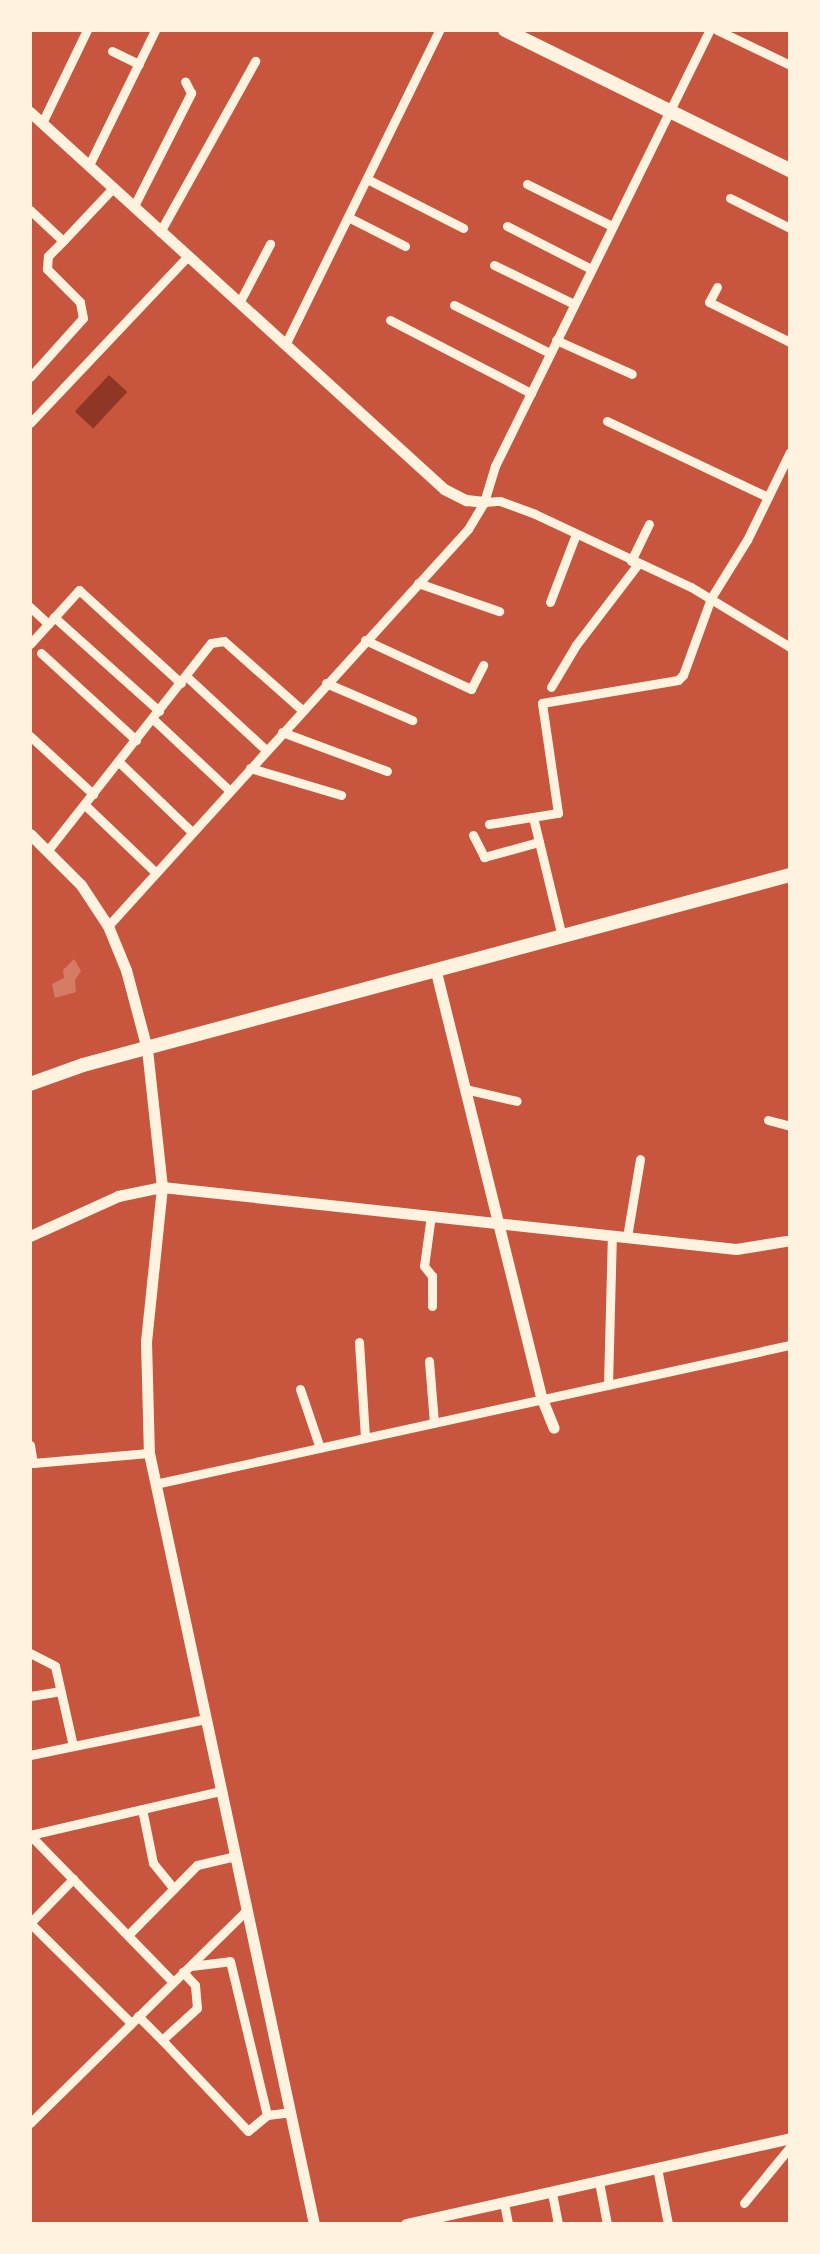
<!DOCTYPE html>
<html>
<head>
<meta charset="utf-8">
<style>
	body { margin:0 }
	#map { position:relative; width:820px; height:2254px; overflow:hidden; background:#c8553d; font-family:"Fira Sans",sans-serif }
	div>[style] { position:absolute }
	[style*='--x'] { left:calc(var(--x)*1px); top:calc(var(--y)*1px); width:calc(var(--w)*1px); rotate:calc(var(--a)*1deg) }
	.water>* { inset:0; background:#8f3625; transform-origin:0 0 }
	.building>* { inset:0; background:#d67c66 }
	.minor>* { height:9px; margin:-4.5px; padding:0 4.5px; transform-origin:4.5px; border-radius:4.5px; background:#fff3e0 }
	.tertiary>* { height:11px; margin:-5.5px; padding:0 5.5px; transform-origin:5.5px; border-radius:5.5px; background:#fff3e0 }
	.primary>* { height:14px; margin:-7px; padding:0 7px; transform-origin:7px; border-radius:7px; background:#fff3e0 }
	.trunk>* { height:14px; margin:-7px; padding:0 7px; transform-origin:7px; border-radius:7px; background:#fff3e0 }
	span { translate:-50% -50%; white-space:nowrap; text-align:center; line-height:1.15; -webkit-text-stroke:8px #fff3e0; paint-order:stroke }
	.frame { position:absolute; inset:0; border:32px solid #fff3e0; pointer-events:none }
</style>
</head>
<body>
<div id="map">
	<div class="water">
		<i style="left:109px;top:375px;width:25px;height:50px;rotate:43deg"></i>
	</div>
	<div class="building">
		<i style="clip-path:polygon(74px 959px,81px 971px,75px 980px,76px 992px,55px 998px,52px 984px,64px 978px,63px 970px)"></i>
	</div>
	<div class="minor">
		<i style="--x:717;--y:30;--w:81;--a:25.6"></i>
		<i style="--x:112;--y:51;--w:30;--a:26"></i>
		<i style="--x:42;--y:123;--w:103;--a:-64.2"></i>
		<i style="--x:89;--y:165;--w:150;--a:-63.9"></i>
		<i style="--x:367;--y:179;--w:108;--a:27"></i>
		<i style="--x:527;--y:184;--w:95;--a:26.3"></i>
		<i style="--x:730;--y:198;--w:67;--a:26.6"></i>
		<i style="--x:134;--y:206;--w:127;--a:-63.2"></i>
		<i style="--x:191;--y:93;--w:13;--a:-117"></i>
		<i style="--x:30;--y:210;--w:45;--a:43.2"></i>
		<i style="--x:63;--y:241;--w:73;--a:-46.7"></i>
		<i style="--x:348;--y:217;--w:64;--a:27"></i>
		<i style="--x:507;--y:226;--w:94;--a:27.1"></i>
		<i style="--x:160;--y:232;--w:196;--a:-60.9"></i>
		<i style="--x:494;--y:265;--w:89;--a:26"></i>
		<i style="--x:717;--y:287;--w:17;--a:118"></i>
		<i style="--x:709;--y:302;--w:90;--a:26.3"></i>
		<i style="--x:239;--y:303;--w:67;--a:-62.3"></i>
		<i style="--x:454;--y:305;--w:107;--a:26.6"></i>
		<i style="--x:390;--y:320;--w:159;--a:27.4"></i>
		<i style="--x:556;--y:340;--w:83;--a:24.1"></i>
		<i style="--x:286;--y:343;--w:348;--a:-63.9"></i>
		<i style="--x:30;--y:377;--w:79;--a:-48.1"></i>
		<i style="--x:83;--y:318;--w:16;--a:-101"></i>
		<i style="--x:80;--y:302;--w:47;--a:-135"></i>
		<i style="--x:47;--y:269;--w:13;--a:-86"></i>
		<i style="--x:48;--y:256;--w:21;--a:-45"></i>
		<i style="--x:607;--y:421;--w:178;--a:25.3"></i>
		<i style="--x:30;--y:423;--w:228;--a:-46.6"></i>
		<i style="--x:484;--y:502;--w:16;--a:-4"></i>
		<i style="--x:500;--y:501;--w:37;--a:20"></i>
		<i style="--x:535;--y:514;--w:172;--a:25.1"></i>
		<i style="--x:691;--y:587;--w:116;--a:31.2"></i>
		<i style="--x:631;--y:561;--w:41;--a:-64.1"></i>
		<i style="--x:418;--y:583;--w:86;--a:19.1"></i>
		<i style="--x:550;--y:602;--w:73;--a:-69.1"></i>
		<i style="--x:30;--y:607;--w:25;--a:43"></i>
		<i style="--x:54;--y:617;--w:141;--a:41.8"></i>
		<i style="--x:365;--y:640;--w:117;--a:24.8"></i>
		<i style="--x:471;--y:689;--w:27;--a:-63"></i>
		<i style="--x:30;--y:644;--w:73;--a:-47.8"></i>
		<i style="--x:79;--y:590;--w:138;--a:42.4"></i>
		<i style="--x:41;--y:653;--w:129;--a:42.5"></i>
		<i style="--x:186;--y:676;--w:109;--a:42.8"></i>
		<i style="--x:326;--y:683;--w:94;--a:23.3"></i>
		<i style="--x:551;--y:687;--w:49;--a:-59.2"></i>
		<i style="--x:576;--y:645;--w:102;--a:-52.6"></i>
		<i style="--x:153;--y:719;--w:105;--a:43.1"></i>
		<i style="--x:282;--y:732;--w:112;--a:20.4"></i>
		<i style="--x:30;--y:736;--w:86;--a:42.6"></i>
		<i style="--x:119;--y:762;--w:101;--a:43.8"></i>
		<i style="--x:250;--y:768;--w:95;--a:16.5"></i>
		<i style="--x:85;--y:805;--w:97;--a:43.7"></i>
		<i style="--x:533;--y:817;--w:123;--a:76.4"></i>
		<i style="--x:489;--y:824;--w:70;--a:-9.1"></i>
		<i style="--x:558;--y:813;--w:111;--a:-98.3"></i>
		<i style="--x:542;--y:703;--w:138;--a:-9.6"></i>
		<i style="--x:678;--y:680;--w:7;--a:-45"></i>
		<i style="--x:683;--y:675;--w:82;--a:-70"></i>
		<i style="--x:711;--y:598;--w:68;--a:-58.2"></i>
		<i style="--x:747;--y:540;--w:98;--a:-64"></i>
		<i style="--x:473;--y:835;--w:25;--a:63"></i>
		<i style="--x:484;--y:857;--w:57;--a:-15.3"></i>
		<i style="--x:48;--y:850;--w:263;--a:-51.8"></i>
		<i style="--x:211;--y:643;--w:13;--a:-9"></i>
		<i style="--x:224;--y:641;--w:104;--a:41.5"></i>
		<i style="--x:108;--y:926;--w:536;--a:-47.8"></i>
		<i style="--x:468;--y:529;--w:31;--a:-59"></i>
		<i style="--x:484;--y:502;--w:38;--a:-73"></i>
		<i style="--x:495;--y:466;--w:486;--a:-63.8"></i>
		<i style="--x:465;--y:1089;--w:53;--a:13"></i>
		<i style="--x:768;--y:1120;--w:23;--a:15"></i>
		<i style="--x:431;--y:1215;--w:51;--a:97.8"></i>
		<i style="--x:424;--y:1266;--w:13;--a:51"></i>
		<i style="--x:432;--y:1276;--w:30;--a:90"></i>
		<i style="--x:627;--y:1237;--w:79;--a:-80.5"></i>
		<i style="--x:359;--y:1342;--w:96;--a:86.4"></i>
		<i style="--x:429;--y:1361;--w:62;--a:85.4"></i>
		<i style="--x:608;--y:1385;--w:149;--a:-88.5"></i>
		<i style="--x:300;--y:1389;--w:62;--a:71.3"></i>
		<i style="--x:30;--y:1445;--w:18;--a:81"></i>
		<i style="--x:33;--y:1463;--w:116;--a:-4.9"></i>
		<i style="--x:155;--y:1484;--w:650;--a:-12.35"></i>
		<i style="--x:30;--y:1653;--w:28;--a:27"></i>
		<i style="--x:55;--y:1666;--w:82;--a:77.3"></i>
		<i style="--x:30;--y:1696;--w:30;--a:-9"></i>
		<i style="--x:30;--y:1755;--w:179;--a:-11.6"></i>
		<i style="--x:142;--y:1809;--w:55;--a:78.5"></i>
		<i style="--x:153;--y:1863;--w:33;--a:51"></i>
		<i style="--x:30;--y:1923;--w:142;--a:44.7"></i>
		<i style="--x:30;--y:1923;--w:62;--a:-45.7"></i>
		<i style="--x:128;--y:1935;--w:98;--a:-45.4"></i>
		<i style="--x:197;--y:1865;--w:39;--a:-13"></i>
		<i style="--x:191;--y:1966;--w:39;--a:-7"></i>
		<i style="--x:230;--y:1961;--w:158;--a:76.5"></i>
		<i style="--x:173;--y:1982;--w:205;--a:-134.2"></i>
		<i style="--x:30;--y:1835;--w:196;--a:-13"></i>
		<i style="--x:138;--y:2016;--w:34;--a:45"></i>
		<i style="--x:162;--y:2040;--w:47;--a:-42.4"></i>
		<i style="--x:197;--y:2008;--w:23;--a:-95"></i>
		<i style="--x:195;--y:1985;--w:18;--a:-133"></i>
		<i style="--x:162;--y:2040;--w:125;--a:46.6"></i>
		<i style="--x:248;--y:2131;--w:25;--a:-40"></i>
		<i style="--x:267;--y:2115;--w:23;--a:-7"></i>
		<i style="--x:30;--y:2123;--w:303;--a:-44.5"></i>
		<i style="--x:657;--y:2168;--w:57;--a:78.9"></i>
		<i style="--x:599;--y:2182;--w:43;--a:79.2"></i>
		<i style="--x:552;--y:2193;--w:32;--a:79"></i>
		<i style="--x:504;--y:2203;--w:21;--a:79"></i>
		<i style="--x:744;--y:2203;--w:72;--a:-50.6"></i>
	</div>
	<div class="tertiary">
		<i style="--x:30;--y:112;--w:560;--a:42.32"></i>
		<i style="--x:444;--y:489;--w:25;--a:27"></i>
		<i style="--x:466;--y:500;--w:18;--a:6"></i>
		<i style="--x:30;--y:834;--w:72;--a:45"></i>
		<i style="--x:81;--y:885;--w:49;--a:56.6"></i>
		<i style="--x:108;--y:926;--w:48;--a:67.8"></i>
		<i style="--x:126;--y:970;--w:82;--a:75.1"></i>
		<i style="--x:147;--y:1049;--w:139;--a:83.8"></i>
		<i style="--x:162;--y:1187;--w:155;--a:95.9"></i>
		<i style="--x:146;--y:1341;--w:112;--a:88.5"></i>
		<i style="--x:149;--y:1453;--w:788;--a:77.92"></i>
		<i style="--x:436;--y:972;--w:440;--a:76.1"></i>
		<i style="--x:542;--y:1399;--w:31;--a:68"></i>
		<i style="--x:30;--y:1236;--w:97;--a:-24.4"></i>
		<i style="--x:118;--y:1196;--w:45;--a:-11.6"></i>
		<i style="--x:162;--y:1187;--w:577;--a:6.16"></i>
		<i style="--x:736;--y:1249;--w:51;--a:-9.1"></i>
		<i style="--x:406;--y:2224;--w:394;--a:-12.6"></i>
	</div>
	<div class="primary">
		<i style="--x:505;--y:30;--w:318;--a:26.2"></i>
	</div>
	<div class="trunk">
		<i style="--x:30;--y:1084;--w:56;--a:-19.7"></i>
		<i style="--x:83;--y:1065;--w:732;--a:-15.04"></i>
	</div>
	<div class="frame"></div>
</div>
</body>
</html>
